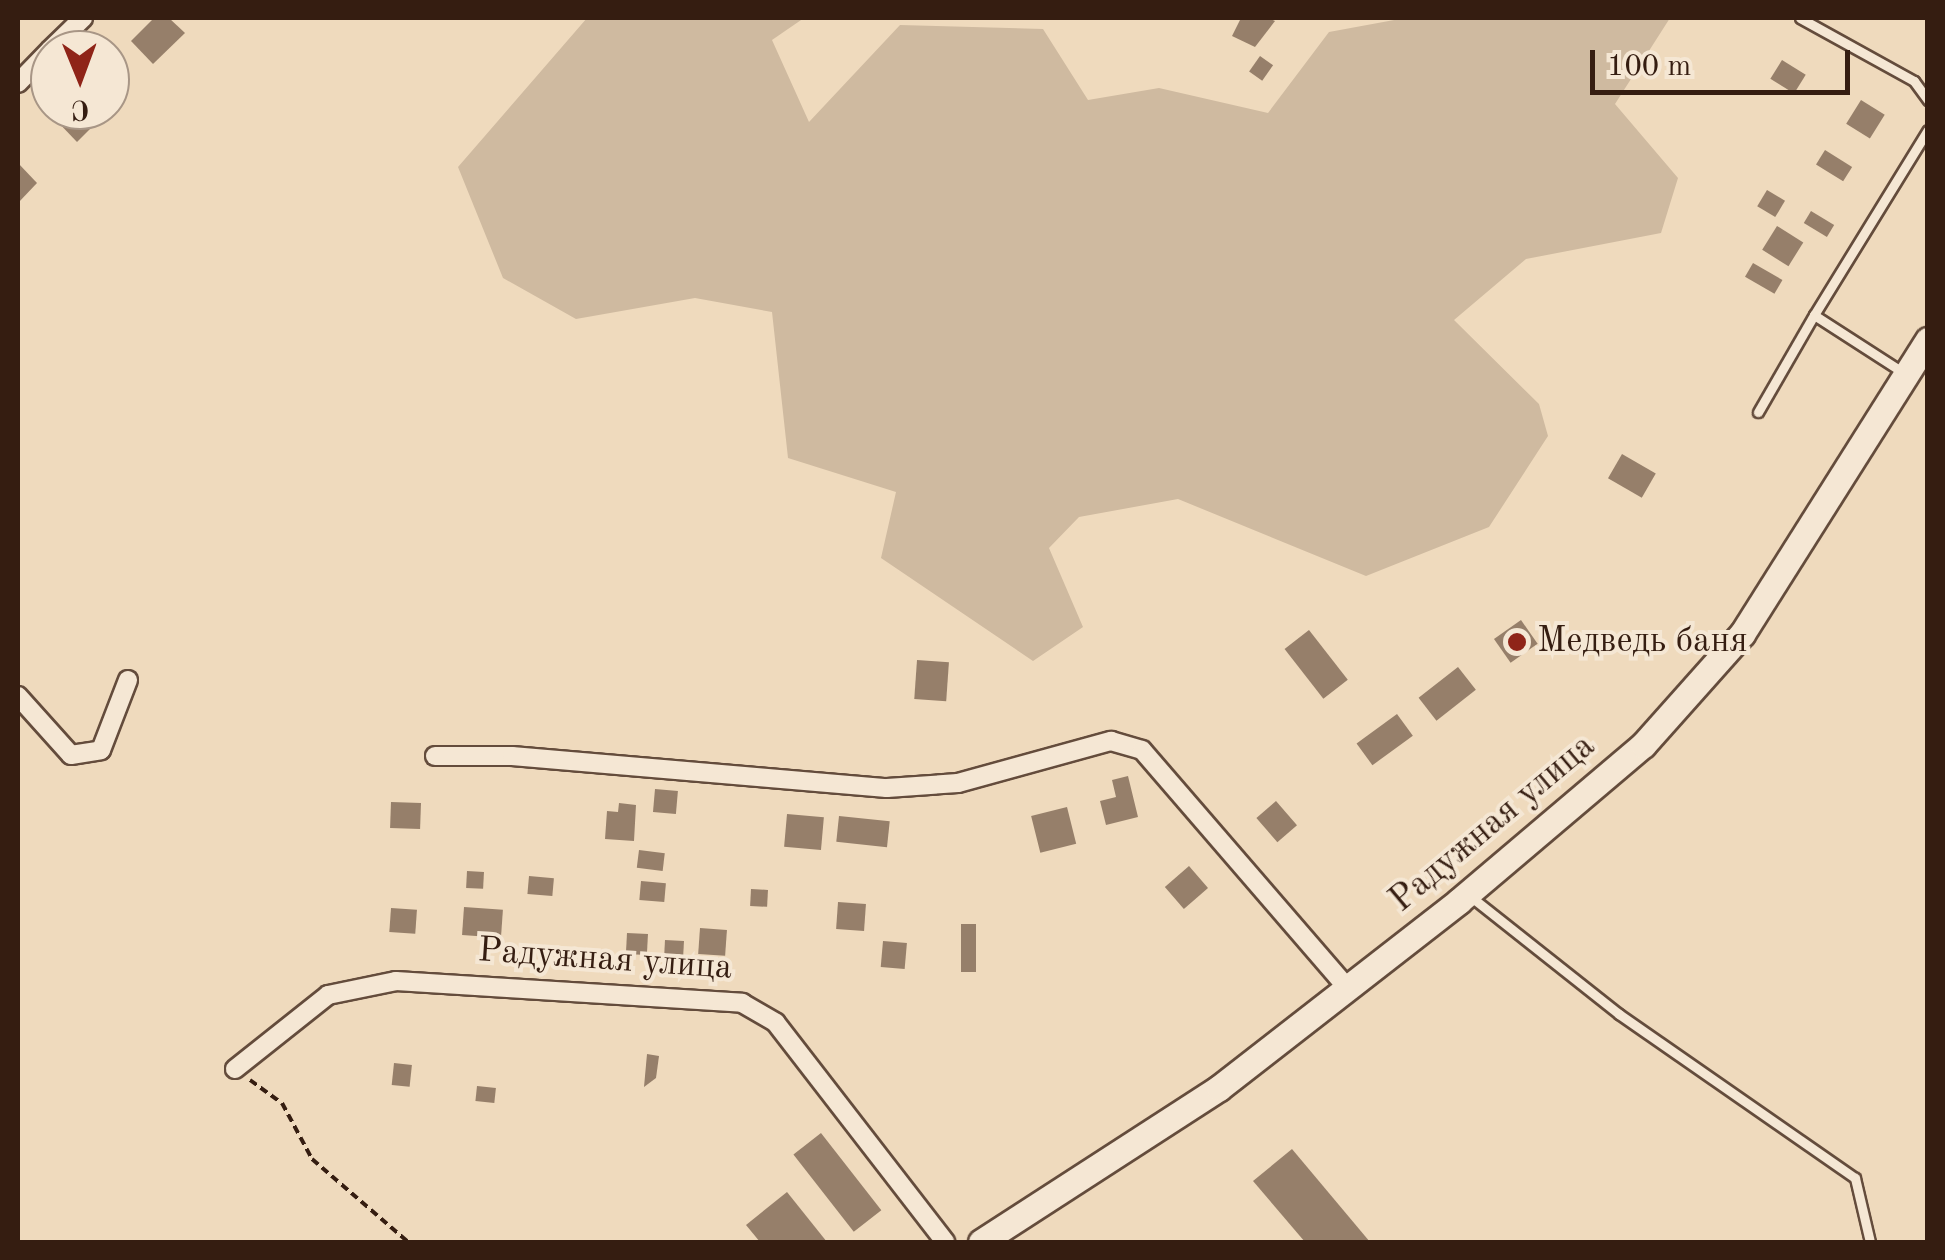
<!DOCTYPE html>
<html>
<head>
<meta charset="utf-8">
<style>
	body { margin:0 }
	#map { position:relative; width:1945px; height:1260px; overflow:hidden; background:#efdabd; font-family:"Old Standard TT",serif }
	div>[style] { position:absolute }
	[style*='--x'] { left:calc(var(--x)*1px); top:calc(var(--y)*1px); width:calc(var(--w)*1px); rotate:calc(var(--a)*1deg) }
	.green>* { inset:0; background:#cfbaa0 }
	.building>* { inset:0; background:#967f6a; transform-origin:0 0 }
	.path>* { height:4px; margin-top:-2px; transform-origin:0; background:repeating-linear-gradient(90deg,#351d11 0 8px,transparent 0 13px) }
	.roads { filter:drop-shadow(2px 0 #644c3c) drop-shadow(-2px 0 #644c3c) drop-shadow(0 2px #644c3c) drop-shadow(0 -2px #644c3c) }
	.lane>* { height:9px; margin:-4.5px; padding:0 4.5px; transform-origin:4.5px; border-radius:4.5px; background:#f5e7d4 }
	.street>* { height:18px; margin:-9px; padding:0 9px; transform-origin:9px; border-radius:9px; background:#f5e7d4 }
	.secondary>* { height:25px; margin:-12.5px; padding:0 12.5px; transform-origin:12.5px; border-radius:12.5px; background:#f5e7d4 }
	.dots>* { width:28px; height:28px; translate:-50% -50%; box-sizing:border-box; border:5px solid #f5e7d4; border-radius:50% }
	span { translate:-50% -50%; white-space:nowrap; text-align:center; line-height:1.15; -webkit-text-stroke:8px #f5e7d4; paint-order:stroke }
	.poi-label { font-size:35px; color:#351d11 }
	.left { translate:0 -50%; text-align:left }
	.street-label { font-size:35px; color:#351d11 }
	.frame { position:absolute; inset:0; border:20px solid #351d11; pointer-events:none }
	.north { position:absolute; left:30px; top:30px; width:100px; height:100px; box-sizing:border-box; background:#f5e7d4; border:2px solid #a89686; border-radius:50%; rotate:179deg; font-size:28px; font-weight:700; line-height:40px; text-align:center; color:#351d11 }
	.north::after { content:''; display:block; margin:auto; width:35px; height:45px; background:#8f2418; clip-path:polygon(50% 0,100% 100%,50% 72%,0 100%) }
	.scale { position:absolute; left:1590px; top:50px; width:260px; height:45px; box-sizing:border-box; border:5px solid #351d11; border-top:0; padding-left:12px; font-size:30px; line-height:35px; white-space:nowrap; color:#351d11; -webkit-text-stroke:8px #f5e7d4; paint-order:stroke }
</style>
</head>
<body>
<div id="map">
	<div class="green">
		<i style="clip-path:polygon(587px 18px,804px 18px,772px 40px,809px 122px,900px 25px,1043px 29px,1088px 100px,1159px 88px,1268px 113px,1329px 32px,1405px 18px,1670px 18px,1615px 104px,1678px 178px,1661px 233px,1526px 259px,1454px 320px,1539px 404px,1548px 436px,1489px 527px,1366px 576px,1178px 499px,1079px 517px,1049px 548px,1083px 627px,1033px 661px,881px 558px,896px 492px,788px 458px,772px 312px,695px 298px,576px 319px,503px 278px,458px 167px)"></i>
	</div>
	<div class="building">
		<i style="clip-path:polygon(154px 18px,169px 18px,185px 33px,153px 64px,131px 41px)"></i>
		<i style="clip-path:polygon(1241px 18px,1268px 18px,1275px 21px,1255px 47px,1232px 36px)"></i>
		<i style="left:1260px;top:56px;width:16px;height:19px;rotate:35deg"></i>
		<i style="left:1782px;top:60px;width:28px;height:22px;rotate:32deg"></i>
		<i style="left:1861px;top:100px;width:28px;height:28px;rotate:32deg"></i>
		<i style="clip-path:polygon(63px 110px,109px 110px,77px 142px,54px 118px)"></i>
		<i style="left:1825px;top:150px;width:32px;height:17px;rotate:32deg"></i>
		<i style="clip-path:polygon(18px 163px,37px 183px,18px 203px)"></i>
		<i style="left:1767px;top:190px;width:21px;height:19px;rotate:31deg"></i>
		<i style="left:1811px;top:211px;width:27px;height:14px;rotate:31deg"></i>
		<i style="left:1777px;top:226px;width:31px;height:28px;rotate:32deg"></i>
		<i style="left:1753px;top:263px;width:34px;height:16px;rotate:30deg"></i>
		<i style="left:1622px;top:454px;width:39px;height:28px;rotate:30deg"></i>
		<i style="left:1521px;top:620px;width:29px;height:33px;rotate:55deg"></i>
		<i style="left:1309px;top:630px;width:63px;height:31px;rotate:52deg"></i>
		<i style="left:917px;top:660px;width:32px;height:39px;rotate:4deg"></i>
		<i style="left:1458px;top:667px;width:29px;height:50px;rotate:52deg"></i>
		<i style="left:1397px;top:714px;width:27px;height:50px;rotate:54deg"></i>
		<i style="clip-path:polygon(1128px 776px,1138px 817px,1106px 825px,1100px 801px,1116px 797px,1112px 780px)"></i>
		<i style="left:655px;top:789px;width:23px;height:23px;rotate:5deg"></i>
		<i style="left:1276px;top:801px;width:32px;height:26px;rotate:49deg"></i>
		<i style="left:391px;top:802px;width:30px;height:26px;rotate:2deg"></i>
		<i style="clip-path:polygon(619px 803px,636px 805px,634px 841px,605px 839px,607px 811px,618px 812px)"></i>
		<i style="left:1067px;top:807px;width:38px;height:37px;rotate:76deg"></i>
		<i style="left:787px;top:814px;width:37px;height:33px;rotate:5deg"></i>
		<i style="left:839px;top:816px;width:51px;height:26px;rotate:6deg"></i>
		<i style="left:639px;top:850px;width:26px;height:18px;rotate:7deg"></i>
		<i style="left:1189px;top:866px;width:29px;height:32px;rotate:49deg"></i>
		<i style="left:467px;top:871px;width:17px;height:17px;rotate:3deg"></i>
		<i style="left:529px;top:876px;width:25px;height:18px;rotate:5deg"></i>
		<i style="left:641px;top:881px;width:25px;height:19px;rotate:5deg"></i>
		<i style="left:751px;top:889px;width:17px;height:17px;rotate:3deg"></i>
		<i style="left:838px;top:902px;width:28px;height:27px;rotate:4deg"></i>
		<i style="left:464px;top:907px;width:39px;height:28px;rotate:4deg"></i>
		<i style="left:391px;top:908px;width:26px;height:24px;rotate:4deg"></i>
		<i style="left:961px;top:924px;width:15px;height:48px"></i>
		<i style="left:700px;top:928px;width:27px;height:26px;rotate:4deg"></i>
		<i style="left:627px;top:933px;width:21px;height:21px;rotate:3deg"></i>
		<i style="left:665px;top:940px;width:19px;height:24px;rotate:3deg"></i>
		<i style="left:883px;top:941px;width:24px;height:26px;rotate:5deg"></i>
		<i style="clip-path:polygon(647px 1054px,659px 1056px,656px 1078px,644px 1087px)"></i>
		<i style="left:394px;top:1063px;width:18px;height:22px;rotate:6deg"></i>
		<i style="left:477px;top:1086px;width:19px;height:15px;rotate:6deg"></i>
		<i style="left:821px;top:1133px;width:98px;height:35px;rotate:52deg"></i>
		<i style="clip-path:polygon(1292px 1149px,1370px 1242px,1305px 1242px,1253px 1181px)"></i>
		<i style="clip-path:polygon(787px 1192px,827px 1242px,760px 1242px,746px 1225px)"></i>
	</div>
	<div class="path">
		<i style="--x:250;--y:1080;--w:39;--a:36"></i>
		<i style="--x:282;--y:1103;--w:64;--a:61.8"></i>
		<i style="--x:312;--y:1159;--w:127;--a:40.8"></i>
	</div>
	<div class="roads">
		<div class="lane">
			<i style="--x:1800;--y:18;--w:130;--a:28.9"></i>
			<i style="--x:1914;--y:81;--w:24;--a:54"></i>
			<i style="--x:1904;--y:373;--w:107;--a:-147.2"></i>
			<i style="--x:1814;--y:315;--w:217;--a:-58.4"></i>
			<i style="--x:1758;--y:412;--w:112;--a:-60"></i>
			<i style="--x:1470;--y:896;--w:190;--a:38.4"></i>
			<i style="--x:1619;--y:1014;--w:287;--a:34.8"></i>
			<i style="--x:1855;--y:1178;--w:66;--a:76.8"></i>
		</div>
		<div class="street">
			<i style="--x:50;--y:50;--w:46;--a:-44.1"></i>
			<i style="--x:18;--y:83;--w:46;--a:-45.9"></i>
			<i style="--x:18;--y:696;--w:79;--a:48.1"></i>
			<i style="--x:71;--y:755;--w:30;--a:-9"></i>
			<i style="--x:101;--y:750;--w:75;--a:-68.9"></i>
			<i style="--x:435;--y:756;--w:77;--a:0"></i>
			<i style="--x:512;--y:756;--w:376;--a:4.9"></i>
			<i style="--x:887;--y:788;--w:71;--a:-4"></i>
			<i style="--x:958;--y:783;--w:159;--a:-15.4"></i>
			<i style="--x:1111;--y:741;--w:32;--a:16"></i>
			<i style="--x:1142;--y:750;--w:312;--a:49.2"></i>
			<i style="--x:235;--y:1069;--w:119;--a:-38.5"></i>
			<i style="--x:328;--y:995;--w:69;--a:-11.6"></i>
			<i style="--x:396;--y:981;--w:347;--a:3.6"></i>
			<i style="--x:742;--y:1003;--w:39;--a:30"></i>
			<i style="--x:776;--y:1023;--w:277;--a:52.3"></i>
		</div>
		<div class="secondary">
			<i style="--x:981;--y:1242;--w:283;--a:-32.9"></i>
			<i style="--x:1219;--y:1088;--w:304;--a:-37.9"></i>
			<i style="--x:1459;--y:901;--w:241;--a:-40.3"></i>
			<i style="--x:1643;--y:745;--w:149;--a:-48.3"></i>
			<i style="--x:1742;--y:634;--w:348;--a:-57.7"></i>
		</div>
	</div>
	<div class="dots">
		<i style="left:1517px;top:642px;background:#8f2418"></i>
	</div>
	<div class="poi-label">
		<span class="left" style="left:1537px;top:642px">Медведь баня</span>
	</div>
	<div class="street-label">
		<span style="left:1493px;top:824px;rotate:-40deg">Радужная улица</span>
		<span style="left:605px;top:960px;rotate:4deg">Радужная улица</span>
	</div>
	<div class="frame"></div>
	<div class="north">С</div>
	<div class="scale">100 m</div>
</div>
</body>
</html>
